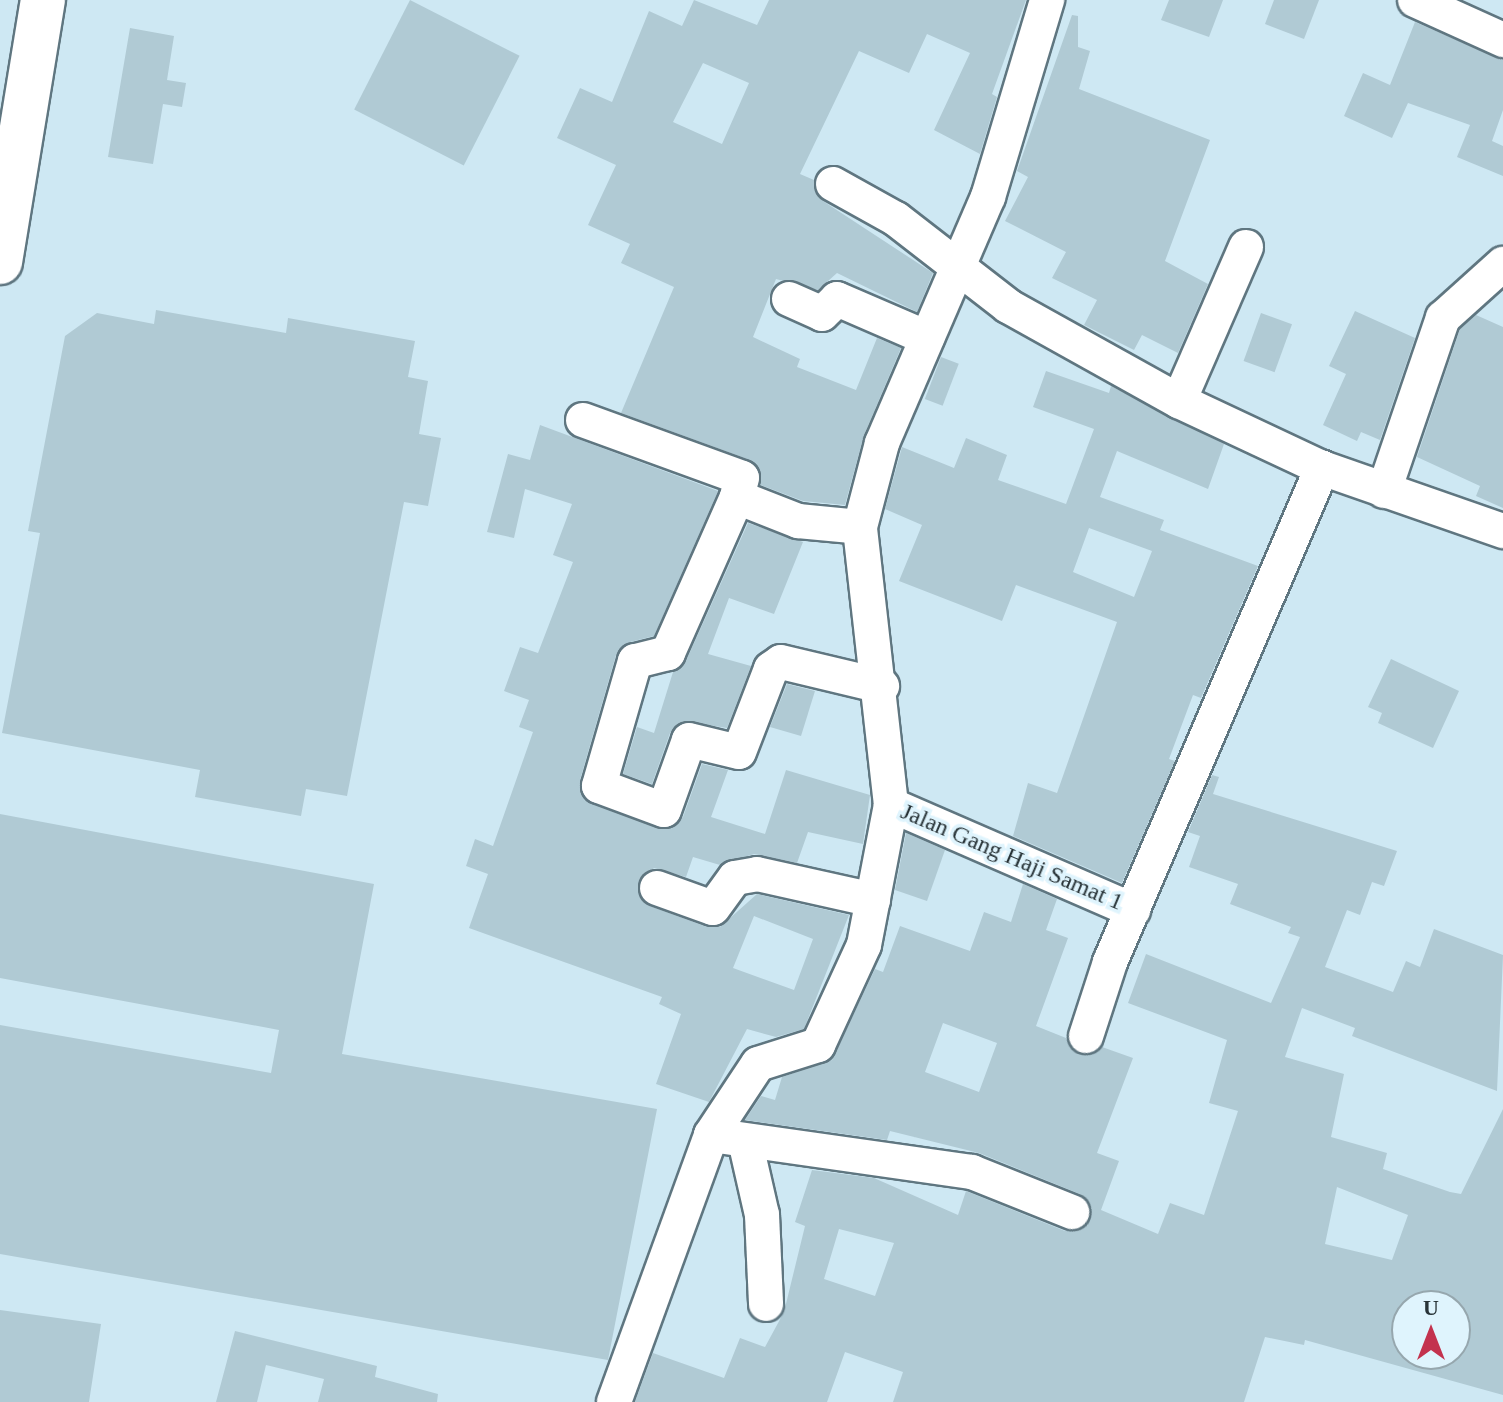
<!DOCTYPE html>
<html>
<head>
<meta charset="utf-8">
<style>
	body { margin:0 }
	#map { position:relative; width:1503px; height:1402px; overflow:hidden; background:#cee8f3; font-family:Georgia,serif }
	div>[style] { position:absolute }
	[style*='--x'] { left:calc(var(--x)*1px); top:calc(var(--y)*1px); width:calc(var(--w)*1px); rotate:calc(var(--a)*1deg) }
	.building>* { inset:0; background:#b0cad4; transform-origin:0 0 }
	.roads { filter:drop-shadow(2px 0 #5f7680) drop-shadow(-2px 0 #5f7680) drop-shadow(0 2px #5f7680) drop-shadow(0 -2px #5f7680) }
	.street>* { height:34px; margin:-17px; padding:0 17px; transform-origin:17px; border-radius:17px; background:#fff }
	.secondary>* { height:44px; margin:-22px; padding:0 22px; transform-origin:22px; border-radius:22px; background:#fff }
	span { translate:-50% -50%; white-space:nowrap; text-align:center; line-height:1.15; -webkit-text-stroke:7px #dff4fd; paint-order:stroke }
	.street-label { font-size:24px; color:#283337 }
	.north { position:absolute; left:1391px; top:1290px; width:80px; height:80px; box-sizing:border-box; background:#dff4fd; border:2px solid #96a7ae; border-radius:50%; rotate:0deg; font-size:22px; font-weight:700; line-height:32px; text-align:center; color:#283337 }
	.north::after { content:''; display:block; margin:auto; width:28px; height:36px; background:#c3324e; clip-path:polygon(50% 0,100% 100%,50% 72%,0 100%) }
</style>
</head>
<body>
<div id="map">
	<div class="building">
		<i style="left:410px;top:0;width:123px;height:123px;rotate:27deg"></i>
		<i style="clip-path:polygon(evenodd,694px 0,757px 25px,769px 0,1026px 0,992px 94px,997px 97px,980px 154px,934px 130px,970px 53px,927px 34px,909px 73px,859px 51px,800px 174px,814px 180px,823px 201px,933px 273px,917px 312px,837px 273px,818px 290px,776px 279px,753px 337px,800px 359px,797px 367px,856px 390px,877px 338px,901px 348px,864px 435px,845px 505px,803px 501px,761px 485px,750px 460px,621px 413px,674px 287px,621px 263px,630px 244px,588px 225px,616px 165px,557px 138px,580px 88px,612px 102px,649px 11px,682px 26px,694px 0,703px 63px,749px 83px,722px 144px,673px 122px,703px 63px)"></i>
		<i style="clip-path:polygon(1169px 0,1223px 0,1209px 37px,1161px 20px)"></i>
		<i style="clip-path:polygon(1274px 0,1319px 0,1304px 39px,1265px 24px)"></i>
		<i style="clip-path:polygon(1072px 15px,1078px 16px,1078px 47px,1090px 51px,1079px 89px,1210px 140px,1165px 261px,1208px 284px,1178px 353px,1142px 335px,1134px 350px,1084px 325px,1097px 300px,1052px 278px,1066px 252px,1005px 221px,1028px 177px,1017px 171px)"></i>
		<i style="clip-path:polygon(1415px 22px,1503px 60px,1503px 110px,1492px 141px,1503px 146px,1503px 176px,1457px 157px,1470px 125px,1408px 103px,1392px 138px,1344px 116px,1363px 73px,1390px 85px)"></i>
		<i style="clip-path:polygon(130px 28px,174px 36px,167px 80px,186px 83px,182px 107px,163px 104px,153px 164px,108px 157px)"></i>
		<i style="clip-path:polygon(156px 310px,286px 333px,288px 318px,415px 341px,408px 377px,428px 381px,419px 434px,441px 438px,428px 506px,404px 502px,347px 796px,306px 789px,301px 816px,195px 797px,200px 770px,2px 733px,40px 533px,28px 531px,65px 336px,97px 313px,154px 324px)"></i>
		<i style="clip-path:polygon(1355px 311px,1415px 338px,1380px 440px,1361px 432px,1357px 441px,1323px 425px,1346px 374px,1329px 366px)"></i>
		<i style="left:1261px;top:313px;width:33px;height:51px;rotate:20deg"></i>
		<i style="clip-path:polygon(1476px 315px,1503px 327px,1503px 508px,1476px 496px,1480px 486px,1417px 457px,1460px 329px)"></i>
		<i style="left:941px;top:357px;width:19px;height:45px;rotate:21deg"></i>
		<i style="clip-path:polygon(evenodd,1046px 371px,1109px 393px,1111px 386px,1224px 444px,1208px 489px,1117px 451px,1100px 497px,1164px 520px,1160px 530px,1258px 566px,1201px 698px,1193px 695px,1169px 759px,1175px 761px,1122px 883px,1013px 836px,1028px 783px,1057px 793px,1117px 622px,1016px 585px,1002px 621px,899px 581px,922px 525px,885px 509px,902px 447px,954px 468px,966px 438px,1007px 455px,998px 480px,1066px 504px,1094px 429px,1033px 407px,1046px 371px,1089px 528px,1152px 551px,1134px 597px,1073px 572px,1089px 528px)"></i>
		<i style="clip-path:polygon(evenodd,540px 425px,718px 491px,654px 636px,630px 642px,616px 655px,580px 780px,584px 800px,668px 829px,683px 817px,702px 764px,728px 770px,711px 817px,765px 834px,786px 770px,870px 795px,863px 844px,808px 832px,797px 863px,754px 854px,720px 865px,693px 857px,686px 877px,654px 868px,639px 881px,650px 906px,707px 927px,720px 927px,757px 894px,849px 915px,804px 1029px,776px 1037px,747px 1029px,709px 1102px,656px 1084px,681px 1014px,659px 1004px,662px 997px,469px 928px,488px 874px,466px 866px,475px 839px,493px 846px,533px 732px,519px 727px,529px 700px,504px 691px,520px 647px,538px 653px,573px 562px,553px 555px,572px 504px,525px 489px,514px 538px,487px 532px,508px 454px,530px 460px,540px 425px,754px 916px,813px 939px,794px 990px,733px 968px,754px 916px)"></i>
		<i style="clip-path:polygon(748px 523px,803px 542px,774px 614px,729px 598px,708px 654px,751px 666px,727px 728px,683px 721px,670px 733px,652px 784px,623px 774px,637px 727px,654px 733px,673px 672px,686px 661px)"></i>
		<i style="clip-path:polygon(1391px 659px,1459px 691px,1433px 748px,1378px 723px,1382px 713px,1368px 707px)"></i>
		<i style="clip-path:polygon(787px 684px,815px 691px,801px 736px,770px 727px)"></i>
		<i style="clip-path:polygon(evenodd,1212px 775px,1219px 777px,1213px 794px,1397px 851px,1384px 886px,1372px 882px,1360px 915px,1347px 910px,1325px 967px,1393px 992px,1406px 961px,1420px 967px,1434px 929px,1503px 955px,1497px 1091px,1352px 1036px,1355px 1028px,1302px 1008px,1285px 1057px,1344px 1074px,1331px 1137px,1387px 1153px,1383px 1169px,1450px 1192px,1461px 1194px,1503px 1109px,1503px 1395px,1305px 1340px,1304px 1345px,1265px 1337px,1244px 1402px,893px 1402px,903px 1372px,845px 1352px,827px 1402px,635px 1402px,653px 1353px,724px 1378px,740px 1338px,765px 1347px,784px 1312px,805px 1226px,795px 1222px,812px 1170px,874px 1178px,958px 1215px,966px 1191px,1065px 1231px,1085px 1227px,1092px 1208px,1080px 1194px,979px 1153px,890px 1131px,887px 1140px,745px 1120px,761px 1096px,775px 1100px,782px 1077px,832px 1060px,875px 969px,883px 972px,900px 926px,970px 951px,984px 912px,1011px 922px,1023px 884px,1057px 899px,1046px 930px,1068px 938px,1036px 1026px,1066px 1038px,1081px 1055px,1102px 1047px,1133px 1058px,1097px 1153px,1119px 1161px,1101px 1210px,1158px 1234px,1170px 1203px,1204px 1215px,1238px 1111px,1209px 1103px,1227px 1040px,1128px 1003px,1146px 954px,1271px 1003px,1300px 937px,1288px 933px,1291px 927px,1230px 904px,1238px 884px,1189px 867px,1200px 836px,1188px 832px,1212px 775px,943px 1023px,997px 1043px,979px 1092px,925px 1072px,943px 1023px,1212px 775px,1337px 1187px,1408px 1215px,1392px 1260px,1325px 1244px,1337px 1187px,1212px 775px,839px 1229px,894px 1243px,875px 1296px,824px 1279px,839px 1229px,1212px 775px,1407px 1306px,1455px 1306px,1455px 1354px,1407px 1354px,1407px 1306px)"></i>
		<i style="clip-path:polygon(0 814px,374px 884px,342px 1054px,657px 1109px,608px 1360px,0 1254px,0 1025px,271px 1073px,279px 1030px,0 978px)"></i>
		<i style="clip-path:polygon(906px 833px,945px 850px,927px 901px,895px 890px)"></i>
		<i style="clip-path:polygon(0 1310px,101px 1324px,89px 1402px,0 1402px)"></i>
		<i style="clip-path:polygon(235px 1331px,377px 1366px,375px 1377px,438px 1394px,437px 1402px,318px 1402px,324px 1379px,266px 1365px,257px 1402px,216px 1402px)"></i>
	</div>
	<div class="roads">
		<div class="street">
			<i style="--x:1415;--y:0;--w:97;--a:24.4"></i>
			<i style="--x:833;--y:184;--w:72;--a:29.1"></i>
			<i style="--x:896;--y:219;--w:142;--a:37.8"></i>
			<i style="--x:1008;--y:306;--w:196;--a:29.1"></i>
			<i style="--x:1179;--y:401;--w:158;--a:25.1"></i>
			<i style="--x:1322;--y:468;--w:192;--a:19.2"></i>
			<i style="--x:789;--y:299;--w:36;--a:24"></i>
			<i style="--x:822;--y:314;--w:21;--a:-45"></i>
			<i style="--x:837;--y:299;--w:98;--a:23.4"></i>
			<i style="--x:1179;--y:401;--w:168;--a:-66.5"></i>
			<i style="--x:583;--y:420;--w:169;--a:20"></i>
			<i style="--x:742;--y:478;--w:20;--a:105"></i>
			<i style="--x:737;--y:497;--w:66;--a:21.5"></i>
			<i style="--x:798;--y:521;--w:62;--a:5.5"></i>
			<i style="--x:1384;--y:491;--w:183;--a:-71.2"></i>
			<i style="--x:1443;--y:318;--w:81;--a:-42"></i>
			<i style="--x:737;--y:497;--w:171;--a:113.9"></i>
			<i style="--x:668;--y:653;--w:34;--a:166"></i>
			<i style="--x:635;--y:661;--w:130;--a:106.1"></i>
			<i style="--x:599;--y:786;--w:69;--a:20.3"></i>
			<i style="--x:664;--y:810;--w:74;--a:-70.3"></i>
			<i style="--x:689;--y:740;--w:51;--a:13.5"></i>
			<i style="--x:739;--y:752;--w:89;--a:-68.9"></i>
			<i style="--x:771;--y:669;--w:12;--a:-35"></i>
			<i style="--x:781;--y:662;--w:104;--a:13.4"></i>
			<i style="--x:891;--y:805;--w:264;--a:23.5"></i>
			<i style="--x:657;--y:888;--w:59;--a:19.7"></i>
			<i style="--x:713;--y:908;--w:37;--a:-54"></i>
			<i style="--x:735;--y:878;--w:22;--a:-10"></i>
			<i style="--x:757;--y:874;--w:119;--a:12.6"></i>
			<i style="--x:1086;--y:1036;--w:78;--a:-72"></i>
			<i style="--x:1110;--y:962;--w:538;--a:-66.77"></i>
			<i style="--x:711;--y:1135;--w:264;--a:8.1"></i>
			<i style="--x:972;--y:1172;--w:108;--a:21.8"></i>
			<i style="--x:746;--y:1145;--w:72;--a:77.1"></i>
			<i style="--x:762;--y:1215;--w:89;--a:87.4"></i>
			<i style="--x:614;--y:1402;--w:284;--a:-70"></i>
			<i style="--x:711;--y:1135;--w:85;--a:-56.5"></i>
			<i style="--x:758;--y:1064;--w:63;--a:-17.6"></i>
			<i style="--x:818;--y:1045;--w:110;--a:-65.3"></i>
			<i style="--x:864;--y:945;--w:143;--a:-79.1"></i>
			<i style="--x:891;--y:805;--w:280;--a:-96.4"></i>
			<i style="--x:860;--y:527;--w:87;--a:-75.3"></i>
			<i style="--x:882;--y:443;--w:268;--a:-66.7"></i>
			<i style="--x:988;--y:197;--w:206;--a:-73.3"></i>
		</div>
		<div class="secondary">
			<i style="--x:0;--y:262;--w:266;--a:-80.7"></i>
		</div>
	</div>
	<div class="street-label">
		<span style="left:1012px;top:857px;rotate:23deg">Jalan Gang Haji Samat 1</span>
	</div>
	<div class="north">U</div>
</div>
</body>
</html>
